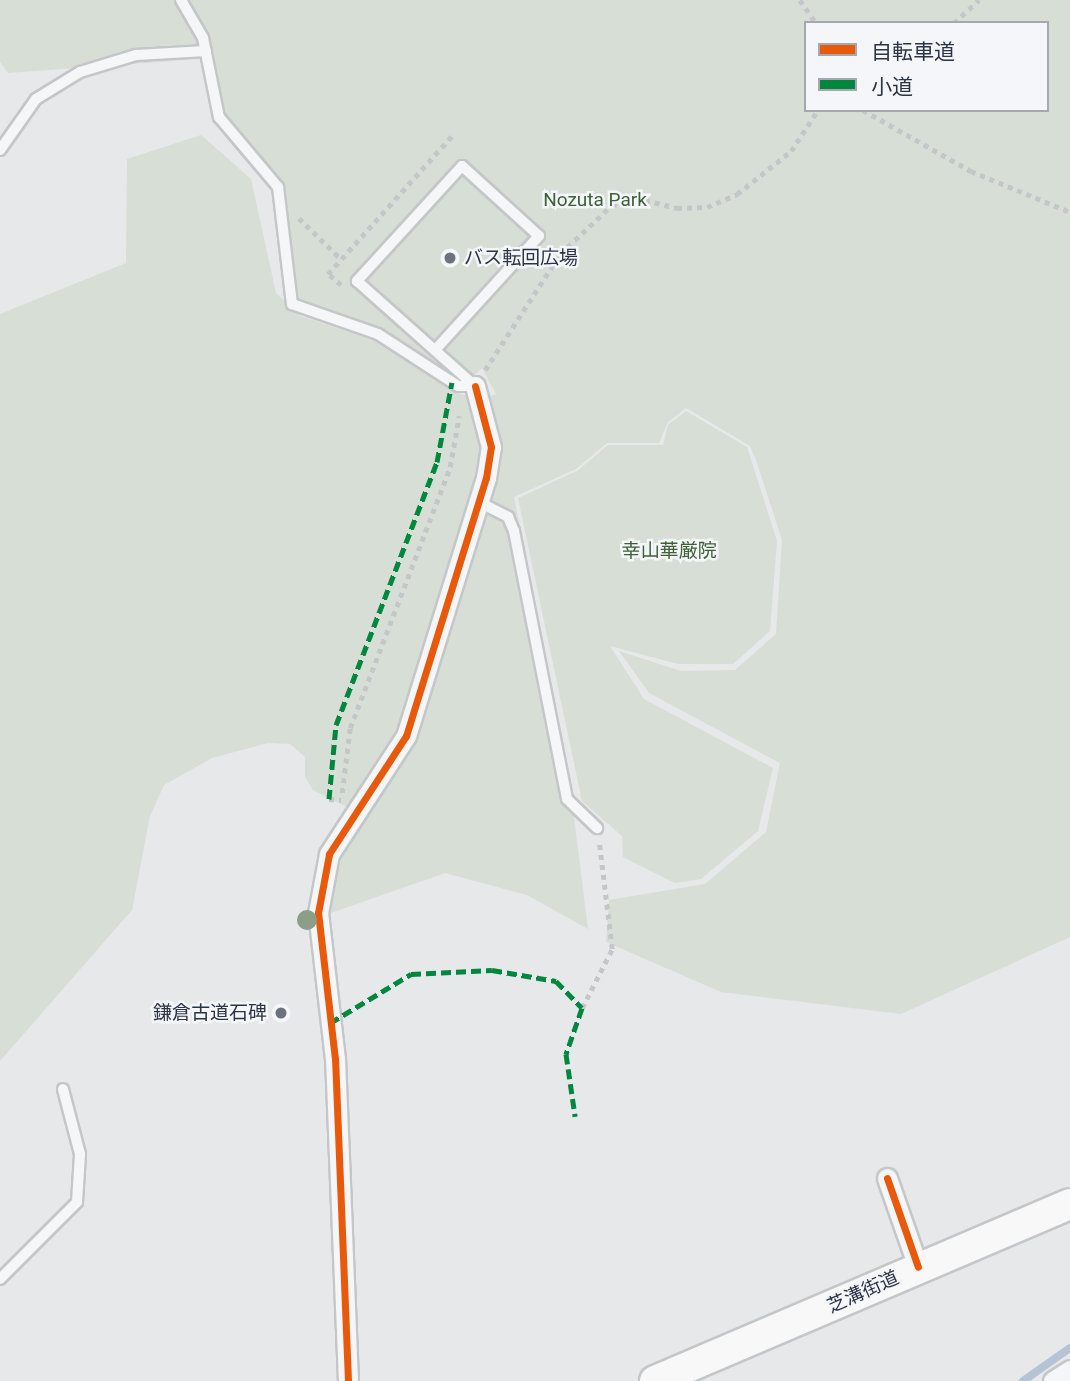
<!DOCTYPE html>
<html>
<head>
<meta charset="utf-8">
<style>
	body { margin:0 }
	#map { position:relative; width:1070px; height:1381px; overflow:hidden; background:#e6e8ea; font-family:Roboto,"Noto Sans JP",sans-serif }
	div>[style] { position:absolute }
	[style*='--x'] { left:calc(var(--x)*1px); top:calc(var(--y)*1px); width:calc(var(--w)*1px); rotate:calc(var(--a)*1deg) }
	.green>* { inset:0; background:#d6ded6 }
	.stream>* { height:8px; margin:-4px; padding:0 4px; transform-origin:4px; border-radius:4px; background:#b4c4d5 }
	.path>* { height:4.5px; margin-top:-2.25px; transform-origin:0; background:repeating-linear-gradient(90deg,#c5c6ca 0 5px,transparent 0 10px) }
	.roads { filter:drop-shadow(2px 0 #c4c6c8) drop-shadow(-2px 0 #c4c6c8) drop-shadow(0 2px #c4c6c8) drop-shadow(0 -2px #c4c6c8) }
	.service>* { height:10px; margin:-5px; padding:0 5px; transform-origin:5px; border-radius:5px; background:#f5f6f7 }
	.minor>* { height:19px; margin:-9.5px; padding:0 9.5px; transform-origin:9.5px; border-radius:9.5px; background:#f5f6f7 }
	.primary>* { height:30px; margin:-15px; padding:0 15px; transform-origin:15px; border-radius:15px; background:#f8f8f8 }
	.quiet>* { height:5px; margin-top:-2.5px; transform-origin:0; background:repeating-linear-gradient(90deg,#00873e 0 10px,transparent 0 15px) }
	.cycleway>* { height:7px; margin:-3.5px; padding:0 3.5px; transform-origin:3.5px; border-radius:3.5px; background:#e8590c }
	.trees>* { width:20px; height:20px; margin:-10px; border-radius:50%; background:#8a9e88 }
	.dots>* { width:19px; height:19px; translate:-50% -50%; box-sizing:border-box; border:4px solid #f4f6f9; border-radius:50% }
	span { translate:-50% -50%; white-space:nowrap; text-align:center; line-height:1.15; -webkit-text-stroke:5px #f4f6f9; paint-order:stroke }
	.park-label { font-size:19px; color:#3f6138 }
	.poi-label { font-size:19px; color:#2b3445 }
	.left { translate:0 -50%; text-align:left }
	.right { translate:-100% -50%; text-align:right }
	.street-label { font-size:19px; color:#2b3445 }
	.legend { position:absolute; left:804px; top:21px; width:245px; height:91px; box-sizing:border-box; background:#f4f6f9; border:2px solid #a4a8b1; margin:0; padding:9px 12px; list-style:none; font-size:21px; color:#2b3445 }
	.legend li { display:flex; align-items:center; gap:14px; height:35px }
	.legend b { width:35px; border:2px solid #a4a8b1 }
</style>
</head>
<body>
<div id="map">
	<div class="green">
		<i style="clip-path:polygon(evenodd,0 0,1070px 0,1070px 937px,901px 1014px,721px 992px,606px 942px,609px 900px,705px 884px,766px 832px,780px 763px,649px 693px,619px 651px,681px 671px,735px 670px,776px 634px,782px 540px,756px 460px,750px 446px,686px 408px,668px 422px,659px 443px,607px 443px,576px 469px,514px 497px,569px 777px,588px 929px,527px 895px,445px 873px,328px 914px,353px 810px,313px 790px,305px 777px,305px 757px,290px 744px,268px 743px,212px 758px,164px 785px,150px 816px,132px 910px,0 1061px,0 314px,126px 263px,127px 159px,201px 135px,251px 179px,276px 293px,301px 316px,410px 353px,455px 392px,480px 400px,496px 394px,482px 368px,473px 377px,452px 379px,381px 330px,296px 302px,283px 185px,224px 117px,213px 58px,8px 73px,0 62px,0 0,806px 23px,1047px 23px,1047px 110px,806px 110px,806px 23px)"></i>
		<i style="clip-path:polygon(686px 411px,747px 447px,777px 541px,770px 631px,733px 664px,678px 664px,610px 646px,644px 699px,773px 768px,758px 831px,701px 879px,675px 883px,623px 857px,622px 836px,582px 801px,518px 498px,577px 471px,608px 445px,663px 445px,668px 425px)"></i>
	</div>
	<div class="stream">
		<i style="--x:1023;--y:1381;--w:57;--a:-35.1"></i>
	</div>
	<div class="path">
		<i style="--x:800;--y:0;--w:28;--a:55"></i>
		<i style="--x:954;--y:23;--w:34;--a:-43"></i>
		<i style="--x:863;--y:110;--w:124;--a:29.5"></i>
		<i style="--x:971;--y:171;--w:107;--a:22.5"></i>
		<i style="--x:299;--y:218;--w:59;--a:44.3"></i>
		<i style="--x:341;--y:285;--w:17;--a:-140"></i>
		<i style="--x:328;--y:274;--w:186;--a:-48.1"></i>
		<i style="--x:485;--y:370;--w:138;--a:-57.1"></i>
		<i style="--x:560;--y:254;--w:71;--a:-43.3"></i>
		<i style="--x:612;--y:205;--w:33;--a:-9"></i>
		<i style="--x:645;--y:200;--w:33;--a:14"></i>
		<i style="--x:677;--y:208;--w:30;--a:-2"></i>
		<i style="--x:707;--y:207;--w:33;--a:-23"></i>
		<i style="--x:737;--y:194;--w:69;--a:-38.5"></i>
		<i style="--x:791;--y:151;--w:49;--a:-56.6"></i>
		<i style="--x:342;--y:793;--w:65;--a:-83"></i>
		<i style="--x:350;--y:728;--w:280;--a:-69"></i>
		<i style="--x:450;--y:467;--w:52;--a:-80"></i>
		<i style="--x:329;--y:799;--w:12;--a:5"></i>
		<i style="--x:582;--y:1008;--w:66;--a:-63"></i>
		<i style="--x:612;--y:949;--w:108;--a:-96.9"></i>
	</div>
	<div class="roads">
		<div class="service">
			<i style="--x:181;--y:0;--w:44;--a:59.9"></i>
			<i style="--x:203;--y:38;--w:81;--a:78.6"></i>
			<i style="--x:219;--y:117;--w:92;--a:49.9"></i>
			<i style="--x:278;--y:187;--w:118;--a:83.2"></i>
			<i style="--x:292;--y:304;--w:91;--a:19.2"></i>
			<i style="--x:378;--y:334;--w:95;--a:33"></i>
			<i style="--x:458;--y:386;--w:17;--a:0"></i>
			<i style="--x:0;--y:150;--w:62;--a:-54.8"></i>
			<i style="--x:36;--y:99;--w:52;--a:-31.5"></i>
			<i style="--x:80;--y:72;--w:59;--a:-16.9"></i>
			<i style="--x:136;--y:55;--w:70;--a:-3.3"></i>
			<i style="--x:436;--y:349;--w:153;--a:-47.7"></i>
			<i style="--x:539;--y:236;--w:104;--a:-137.7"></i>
			<i style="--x:462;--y:166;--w:156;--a:132.4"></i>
			<i style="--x:357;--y:281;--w:158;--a:41.7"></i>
			<i style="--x:479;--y:502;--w:33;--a:27"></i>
			<i style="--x:508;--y:517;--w:15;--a:67"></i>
			<i style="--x:514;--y:531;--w:273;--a:78.8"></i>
			<i style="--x:567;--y:799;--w:42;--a:44"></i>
			<i style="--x:0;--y:1279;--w:109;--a:-45"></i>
			<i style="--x:77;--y:1202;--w:48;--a:-86.4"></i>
			<i style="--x:80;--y:1154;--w:67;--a:-104.7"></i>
		</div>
		<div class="minor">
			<i style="--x:887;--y:1178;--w:94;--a:70.8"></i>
			<i style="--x:348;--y:1381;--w:322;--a:-92.3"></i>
			<i style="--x:335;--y:1059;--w:147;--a:-96.6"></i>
			<i style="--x:318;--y:913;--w:60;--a:-79.4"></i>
			<i style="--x:329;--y:854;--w:141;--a:-56.9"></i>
			<i style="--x:406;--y:736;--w:270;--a:-72.8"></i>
			<i style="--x:486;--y:478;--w:31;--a:-81"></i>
			<i style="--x:491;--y:447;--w:63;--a:-104.7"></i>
			<i style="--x:1053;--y:1381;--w:20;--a:-33"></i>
		</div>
		<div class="primary">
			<i style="--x:655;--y:1381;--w:451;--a:-23.1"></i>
		</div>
	</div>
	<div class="quiet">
		<i style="--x:329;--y:799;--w:74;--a:-84.6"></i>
		<i style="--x:336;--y:725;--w:282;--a:-69"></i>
		<i style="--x:437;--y:462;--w:81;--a:-79.4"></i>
		<i style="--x:330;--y:1023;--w:95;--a:-31.2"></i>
		<i style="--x:411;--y:974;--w:81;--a:-2.8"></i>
		<i style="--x:492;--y:970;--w:65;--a:9.8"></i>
		<i style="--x:556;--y:981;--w:37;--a:46"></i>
		<i style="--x:582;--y:1008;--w:49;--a:109.2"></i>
		<i style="--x:566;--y:1054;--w:63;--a:81.7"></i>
	</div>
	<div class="cycleway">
		<i style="--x:887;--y:1178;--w:94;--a:70.8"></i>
		<i style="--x:348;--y:1381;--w:322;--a:-92.3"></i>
		<i style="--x:335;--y:1059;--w:147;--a:-96.6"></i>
		<i style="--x:318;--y:913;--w:60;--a:-79.4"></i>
		<i style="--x:329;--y:854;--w:141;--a:-56.9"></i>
		<i style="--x:406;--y:736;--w:270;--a:-72.8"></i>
		<i style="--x:486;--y:478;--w:31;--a:-81"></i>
		<i style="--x:491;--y:447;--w:63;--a:-104.7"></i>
	</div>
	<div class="trees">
		<i style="left:307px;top:920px"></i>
	</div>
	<div class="dots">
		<i style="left:450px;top:258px;background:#6c737f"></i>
		<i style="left:281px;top:1013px;background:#6c737f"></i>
	</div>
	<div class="park-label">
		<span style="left:595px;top:200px">Nozuta Park</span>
		<span style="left:669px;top:551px">幸山華厳院</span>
	</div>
	<div class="poi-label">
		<span class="left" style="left:464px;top:258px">バス転回広場</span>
		<span class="right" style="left:267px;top:1013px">鎌倉古道石碑</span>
	</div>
	<div class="street-label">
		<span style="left:863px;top:1292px;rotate:-24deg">芝溝街道</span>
	</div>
	<ul class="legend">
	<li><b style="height:9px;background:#e8590c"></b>自転車道</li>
	<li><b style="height:9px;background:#00873e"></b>小道</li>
	</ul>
</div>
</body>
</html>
